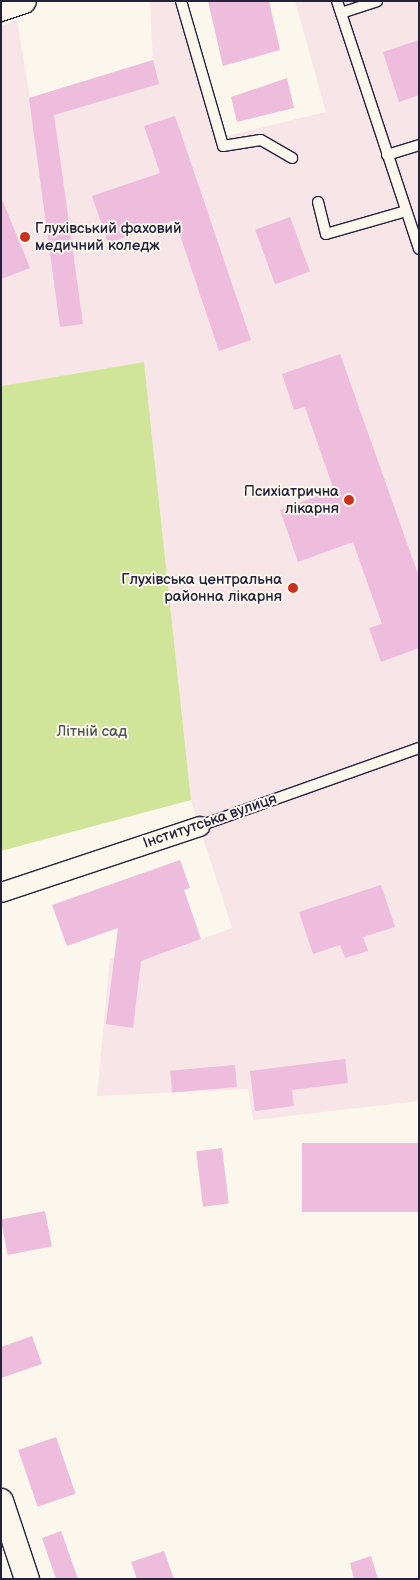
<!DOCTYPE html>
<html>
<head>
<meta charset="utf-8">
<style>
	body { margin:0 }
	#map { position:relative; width:420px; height:1580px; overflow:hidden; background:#fbf7ec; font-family:"Balsamiq Sans",sans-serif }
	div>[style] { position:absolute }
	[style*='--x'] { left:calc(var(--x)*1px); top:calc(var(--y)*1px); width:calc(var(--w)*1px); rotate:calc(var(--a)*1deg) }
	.built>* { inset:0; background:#f7e5e7 }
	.green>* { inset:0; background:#d0e59a }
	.building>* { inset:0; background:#eebcdc; transform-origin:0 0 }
	.roads { filter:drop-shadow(1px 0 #22223b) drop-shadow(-1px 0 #22223b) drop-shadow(0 1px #22223b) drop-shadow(0 -1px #22223b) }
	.service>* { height:10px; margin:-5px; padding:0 5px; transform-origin:5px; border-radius:5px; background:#fbf7ec }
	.minor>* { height:19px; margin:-9.5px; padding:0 9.5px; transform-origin:9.5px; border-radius:9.5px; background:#fbf7ec }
	.tertiary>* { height:24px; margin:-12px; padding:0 12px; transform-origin:12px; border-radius:12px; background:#fbf7ec }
	.dots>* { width:14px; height:14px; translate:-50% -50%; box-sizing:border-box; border:2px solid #fbf7ec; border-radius:50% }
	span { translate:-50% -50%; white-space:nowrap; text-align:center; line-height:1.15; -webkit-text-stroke:4px #fbf7ec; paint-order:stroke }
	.poi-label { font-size:15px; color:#22223b }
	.left { translate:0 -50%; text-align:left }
	.right { translate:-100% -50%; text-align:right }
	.park-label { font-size:15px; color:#4e5353 }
	.street-label { font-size:15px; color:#22223b }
	.frame { position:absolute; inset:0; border:2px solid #22223b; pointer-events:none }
</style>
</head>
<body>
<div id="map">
	<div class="built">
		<i style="clip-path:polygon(150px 1px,178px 1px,214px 139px,326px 112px,295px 1px,419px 1px,419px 1101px,253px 1120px,248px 1089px,97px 1096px,110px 958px,141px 961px,232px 928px,191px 800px,144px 362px,1px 386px,1px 26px,17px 20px,30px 98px,153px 60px)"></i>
	</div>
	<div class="green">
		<i style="clip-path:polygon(144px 362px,191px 800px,1px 851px,1px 386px)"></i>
	</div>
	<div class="building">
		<i style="clip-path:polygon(208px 1px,269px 1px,280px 50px,223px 66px)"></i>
		<i style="clip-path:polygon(419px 40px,419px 95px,399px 102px,383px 52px)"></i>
		<i style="clip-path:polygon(153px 60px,159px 84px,54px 115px,83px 324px,60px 327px,29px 98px)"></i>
		<i style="clip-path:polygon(287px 78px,294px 108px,237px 122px,231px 97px)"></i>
		<i style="clip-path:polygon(175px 116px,251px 340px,219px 351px,175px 220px,108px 243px,92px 196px,160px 173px,144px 126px)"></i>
		<i style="clip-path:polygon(1px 197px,30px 268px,1px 279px)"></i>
		<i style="left:290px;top:217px;width:58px;height:37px;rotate:70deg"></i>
		<i style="clip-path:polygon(340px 354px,419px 577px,419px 648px,381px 662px,369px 628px,382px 624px,353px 542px,298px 562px,280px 510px,334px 490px,305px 407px,294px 410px,282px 374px)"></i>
		<i style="clip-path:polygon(180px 860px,190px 888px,184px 890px,201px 939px,141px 961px,133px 1028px,106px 1024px,118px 928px,67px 946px,52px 905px)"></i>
		<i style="clip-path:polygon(381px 885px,395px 927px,363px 937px,368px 951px,345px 958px,340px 945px,313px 954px,299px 912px)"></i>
		<i style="clip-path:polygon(345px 1059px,348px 1083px,292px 1090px,294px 1106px,255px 1111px,250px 1071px)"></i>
		<i style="left:235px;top:1065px;width:22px;height:65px;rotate:85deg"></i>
		<i style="left:419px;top:1143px;width:69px;height:117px;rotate:90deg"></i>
		<i style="left:222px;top:1148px;width:56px;height:26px;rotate:83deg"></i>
		<i style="left:45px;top:1211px;width:36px;height:45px;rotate:79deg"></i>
		<i style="clip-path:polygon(32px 1336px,42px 1364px,1px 1378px,1px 1347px)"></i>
		<i style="left:56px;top:1437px;width:60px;height:40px;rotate:71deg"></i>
		<i style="clip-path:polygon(61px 1531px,78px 1579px,56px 1579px,42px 1538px)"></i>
		<i style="clip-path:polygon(164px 1551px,174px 1579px,137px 1579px,131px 1562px)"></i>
		<i style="clip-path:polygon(371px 1556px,378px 1579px,354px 1579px,350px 1563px)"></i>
	</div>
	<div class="roads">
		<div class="service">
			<i style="--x:181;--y:1;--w:151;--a:73.8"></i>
			<i style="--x:223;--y:146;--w:38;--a:-9"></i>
			<i style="--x:261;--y:140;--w:36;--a:30"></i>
			<i style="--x:337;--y:1;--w:261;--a:71.7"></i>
			<i style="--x:341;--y:13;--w:38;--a:-18"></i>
			<i style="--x:387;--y:155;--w:34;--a:-17"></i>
			<i style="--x:318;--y:202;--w:33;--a:76"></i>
			<i style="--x:326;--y:234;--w:83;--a:-16"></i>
			<i style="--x:199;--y:826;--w:233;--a:-19.5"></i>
		</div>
		<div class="minor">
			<i style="--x:1;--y:892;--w:209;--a:-18.4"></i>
		</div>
		<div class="tertiary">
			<i style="--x:1;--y:9;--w:24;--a:-19"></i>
			<i style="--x:1;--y:1501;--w:82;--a:71.6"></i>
		</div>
	</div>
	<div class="dots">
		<i style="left:25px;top:237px;background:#c8321e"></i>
		<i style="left:349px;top:500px;background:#c8321e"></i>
		<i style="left:293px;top:588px;background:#c8321e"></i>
	</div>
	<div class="poi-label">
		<span class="left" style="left:35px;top:237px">Глухівський фаховий<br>медичний коледж</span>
		<span class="right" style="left:339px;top:500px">Психіатрична<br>лікарня</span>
		<span class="right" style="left:282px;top:588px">Глухівська центральна<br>районна лікарня</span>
	</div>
	<div class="park-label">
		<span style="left:92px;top:732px">Літній сад</span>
	</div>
	<div class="street-label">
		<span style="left:210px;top:821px;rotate:-19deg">Інститутська вулиця</span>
	</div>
	<div class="frame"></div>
</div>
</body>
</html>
